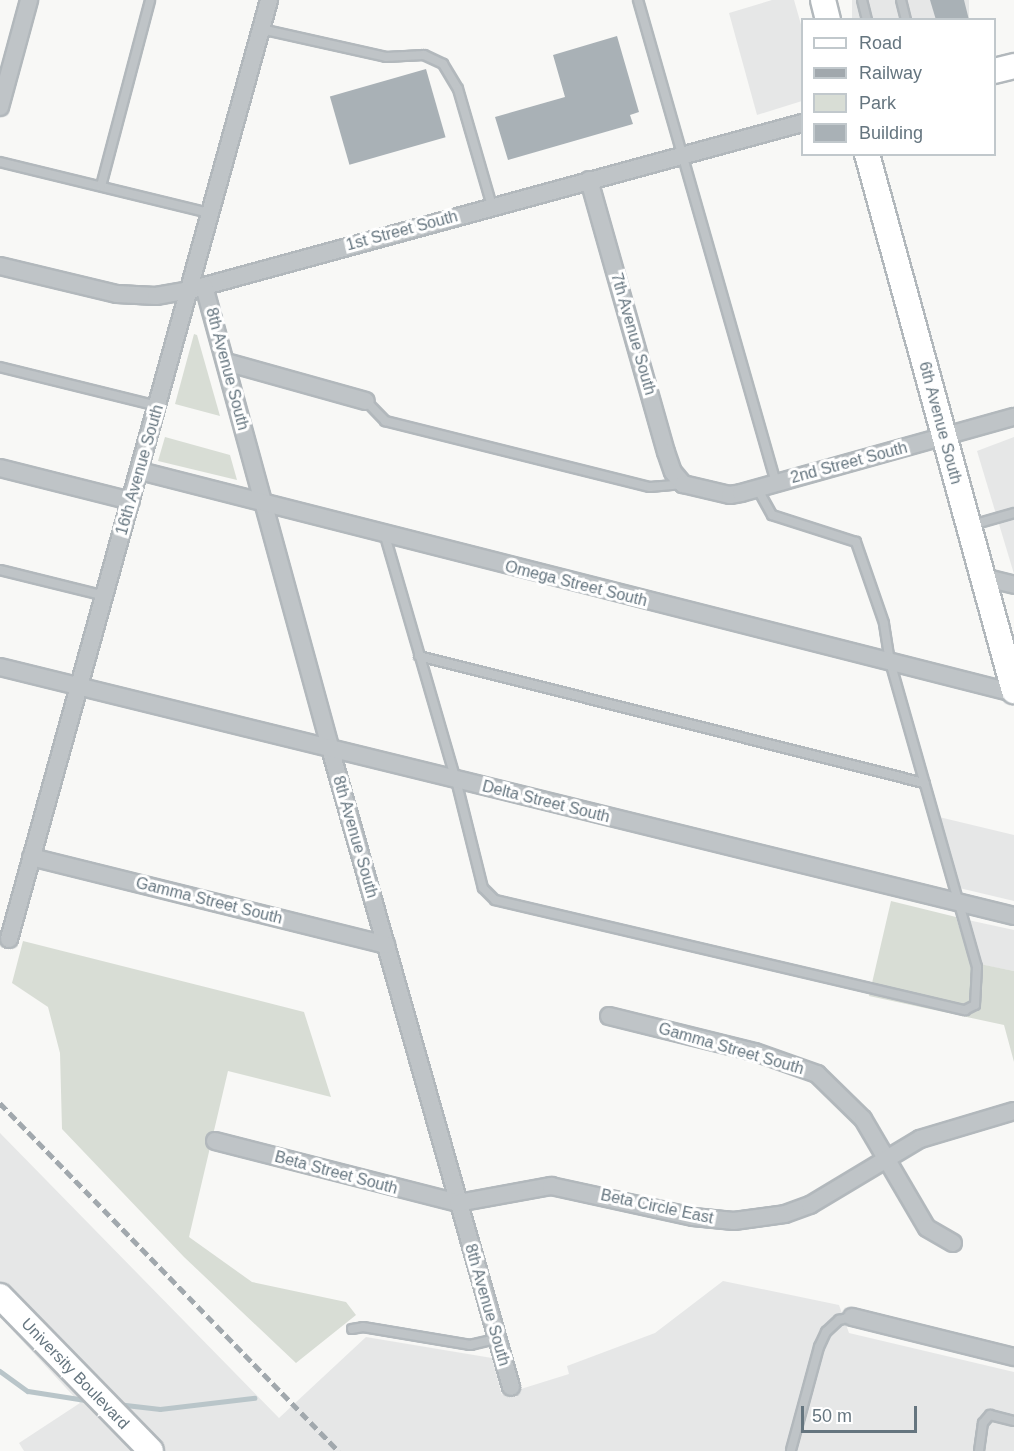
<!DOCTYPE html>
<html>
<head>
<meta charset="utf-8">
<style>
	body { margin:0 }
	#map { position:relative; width:1014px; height:1451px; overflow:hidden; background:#f8f8f6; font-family:Arial,sans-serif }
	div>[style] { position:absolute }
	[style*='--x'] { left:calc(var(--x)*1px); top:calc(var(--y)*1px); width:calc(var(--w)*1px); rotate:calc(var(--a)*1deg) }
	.built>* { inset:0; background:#e6e7e7; transform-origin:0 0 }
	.green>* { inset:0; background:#d8ddd5 }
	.stream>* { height:4.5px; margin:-2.25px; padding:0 2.25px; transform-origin:2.25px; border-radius:2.25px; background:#b9c5c9 }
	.building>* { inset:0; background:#a9b1b6; transform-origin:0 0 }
	.roads { filter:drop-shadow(2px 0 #b2b8bc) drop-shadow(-2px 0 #b2b8bc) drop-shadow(0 2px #b2b8bc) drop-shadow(0 -2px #b2b8bc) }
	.lane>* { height:8px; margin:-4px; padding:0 4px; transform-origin:4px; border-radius:4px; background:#bfc4c7 }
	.street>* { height:16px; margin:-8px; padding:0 8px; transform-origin:8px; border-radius:8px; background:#bfc4c7 }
	.secondary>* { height:24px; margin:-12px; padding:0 12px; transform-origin:12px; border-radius:12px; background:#fff }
	.rail>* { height:4.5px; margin-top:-2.25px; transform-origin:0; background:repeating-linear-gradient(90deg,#a1a8ad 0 9px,transparent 0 13.5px) }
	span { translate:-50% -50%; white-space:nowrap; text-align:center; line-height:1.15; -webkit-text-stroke:6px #fff; paint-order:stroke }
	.street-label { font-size:16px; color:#65757f }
	.legend { position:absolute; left:801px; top:18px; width:195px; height:138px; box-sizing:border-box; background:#fff; border:2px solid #c1c8cc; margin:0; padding:8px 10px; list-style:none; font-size:18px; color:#65757f }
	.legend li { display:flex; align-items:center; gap:12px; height:30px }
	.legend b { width:30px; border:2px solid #c1c8cc }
	.scale { position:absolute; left:801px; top:1406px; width:116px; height:27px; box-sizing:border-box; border:3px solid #65757f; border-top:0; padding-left:8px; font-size:18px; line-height:21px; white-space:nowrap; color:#65757f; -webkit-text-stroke:4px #fff; paint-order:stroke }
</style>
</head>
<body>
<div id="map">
	<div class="built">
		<i style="clip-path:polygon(772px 0,794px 0,802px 28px,802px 101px,757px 115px,729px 13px)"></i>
		<i style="left:852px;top:0;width:117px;height:20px"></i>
		<i style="clip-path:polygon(1014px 437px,1014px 574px,977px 451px)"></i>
		<i style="clip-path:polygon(939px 817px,1014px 835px,1014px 901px,955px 887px)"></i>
		<i style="clip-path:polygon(968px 920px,1014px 930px,1014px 971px,983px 965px)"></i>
		<i style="clip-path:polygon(0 1133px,279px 1418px,366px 1337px,492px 1358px,502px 1395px,569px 1374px,567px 1366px,655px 1333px,723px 1281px,839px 1305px,849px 1333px,1014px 1372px,1014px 1451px,24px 1451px,19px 1443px,80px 1403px,0 1317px)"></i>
	</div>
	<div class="green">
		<i style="clip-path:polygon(194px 334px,197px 335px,220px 416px,175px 404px)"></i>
		<i style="clip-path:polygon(165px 437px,230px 455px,237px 480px,158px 461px)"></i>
		<i style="clip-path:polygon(891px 901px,956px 917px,970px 962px,1014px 971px,1014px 1062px,1004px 1025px,869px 996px)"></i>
		<i style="clip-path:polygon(23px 941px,304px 1012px,331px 1097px,228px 1071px,189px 1237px,252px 1282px,346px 1302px,356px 1315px,296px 1363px,184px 1257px,62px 1129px,60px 1053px,48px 1007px,12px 983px)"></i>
	</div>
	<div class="stream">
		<i style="--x:0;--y:1371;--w:34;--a:36"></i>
		<i style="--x:28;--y:1391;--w:64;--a:9"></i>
		<i style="--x:117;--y:1404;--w:43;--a:6.6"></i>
		<i style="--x:160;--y:1409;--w:95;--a:-6.7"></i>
	</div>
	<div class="building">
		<i style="clip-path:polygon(930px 0,964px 0,969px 20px,936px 20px)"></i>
		<i style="clip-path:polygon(617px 36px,639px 112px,630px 115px,633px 124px,508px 160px,495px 117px,565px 97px,553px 55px)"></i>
		<i style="left:426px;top:69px;width:71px;height:100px;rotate:74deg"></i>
	</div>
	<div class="roads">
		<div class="lane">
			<i style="--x:638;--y:0;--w:502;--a:74.05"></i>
			<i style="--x:862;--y:0;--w:21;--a:76"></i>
			<i style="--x:901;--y:0;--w:21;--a:76"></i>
			<i style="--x:261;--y:29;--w:128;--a:12.6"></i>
			<i style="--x:386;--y:57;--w:38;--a:-3"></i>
			<i style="--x:424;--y:55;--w:21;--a:25"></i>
			<i style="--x:443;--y:64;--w:29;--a:59"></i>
			<i style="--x:458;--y:89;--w:122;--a:73.8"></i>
			<i style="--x:0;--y:162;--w:216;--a:13.7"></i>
			<i style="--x:101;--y:186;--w:192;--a:-75.2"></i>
			<i style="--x:0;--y:367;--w:163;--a:13.9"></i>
			<i style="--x:366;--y:401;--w:28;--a:46"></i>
			<i style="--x:385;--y:421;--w:273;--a:14"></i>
			<i style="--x:650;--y:487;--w:33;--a:-5"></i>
			<i style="--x:972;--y:525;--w:44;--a:-15.9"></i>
			<i style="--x:385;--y:536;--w:254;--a:73.8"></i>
			<i style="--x:456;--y:780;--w:111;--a:76"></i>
			<i style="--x:483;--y:888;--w:17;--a:45"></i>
			<i style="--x:495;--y:900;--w:483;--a:13.2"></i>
			<i style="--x:965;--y:1010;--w:11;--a:-27"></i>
			<i style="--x:975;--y:1005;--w:38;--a:-87"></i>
			<i style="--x:977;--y:967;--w:317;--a:-105.9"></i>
			<i style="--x:890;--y:662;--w:39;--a:-99"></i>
			<i style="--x:884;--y:623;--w:86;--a:-109.1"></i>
			<i style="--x:856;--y:542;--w:88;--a:-162.2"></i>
			<i style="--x:772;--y:515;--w:31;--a:-119"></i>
			<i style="--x:0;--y:570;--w:108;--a:13.9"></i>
			<i style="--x:419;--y:656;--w:521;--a:14.12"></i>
			<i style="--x:352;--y:1329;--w:11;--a:-10"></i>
			<i style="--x:363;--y:1327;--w:109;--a:9.5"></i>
			<i style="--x:470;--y:1345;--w:28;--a:-13"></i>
			<i style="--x:791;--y:1450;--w:107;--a:-74.8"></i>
			<i style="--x:819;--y:1347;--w:17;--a:-65"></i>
			<i style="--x:826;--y:1332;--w:18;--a:-43"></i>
			<i style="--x:839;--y:1320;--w:13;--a:-13"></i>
			<i style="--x:979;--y:1451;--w:28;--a:-82"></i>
			<i style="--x:983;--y:1423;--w:11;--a:-49"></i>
			<i style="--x:990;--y:1415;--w:25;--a:14"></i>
		</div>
		<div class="street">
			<i style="--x:0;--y:107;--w:111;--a:-74.8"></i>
			<i style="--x:589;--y:180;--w:283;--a:74.2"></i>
			<i style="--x:666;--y:452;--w:21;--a:71"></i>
			<i style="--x:673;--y:472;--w:16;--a:50"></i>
			<i style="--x:683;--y:484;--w:48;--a:13.2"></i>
			<i style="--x:730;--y:495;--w:11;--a:-10"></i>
			<i style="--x:741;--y:493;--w:283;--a:-15.6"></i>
			<i style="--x:0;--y:266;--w:120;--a:13.5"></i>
			<i style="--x:117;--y:294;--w:39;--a:3"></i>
			<i style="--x:156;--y:296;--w:35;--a:-10"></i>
			<i style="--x:190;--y:290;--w:634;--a:-15.26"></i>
			<i style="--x:204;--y:286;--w:479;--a:74.7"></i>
			<i style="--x:330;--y:748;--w:664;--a:74.18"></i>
			<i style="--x:226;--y:362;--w:145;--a:15.6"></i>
			<i style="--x:0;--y:468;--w:135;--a:14.1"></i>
			<i style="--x:140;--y:471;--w:902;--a:14.25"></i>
			<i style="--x:983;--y:577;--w:32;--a:14"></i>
			<i style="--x:0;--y:667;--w:1044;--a:13.8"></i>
			<i style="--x:31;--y:857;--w:366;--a:13.9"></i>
			<i style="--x:9;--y:939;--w:974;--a:-74.52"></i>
			<i style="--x:609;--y:1016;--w:150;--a:13.9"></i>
			<i style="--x:755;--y:1052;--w:66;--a:19.5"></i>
			<i style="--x:817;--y:1074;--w:64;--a:44.4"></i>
			<i style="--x:863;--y:1119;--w:126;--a:59.6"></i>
			<i style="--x:927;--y:1228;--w:30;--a:30"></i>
			<i style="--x:215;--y:1141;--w:251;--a:14.3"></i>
			<i style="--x:458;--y:1203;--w:95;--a:-10.4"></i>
			<i style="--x:551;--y:1186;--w:145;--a:12.3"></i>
			<i style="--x:693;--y:1217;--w:41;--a:5.6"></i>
			<i style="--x:734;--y:1221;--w:51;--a:-7.8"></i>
			<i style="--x:785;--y:1214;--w:27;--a:-20"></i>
			<i style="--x:810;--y:1205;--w:128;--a:-31"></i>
			<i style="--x:920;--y:1139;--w:98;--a:-16.6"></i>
			<i style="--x:852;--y:1317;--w:167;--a:13.9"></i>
		</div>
		<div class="secondary">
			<i style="--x:823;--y:0;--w:21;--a:76"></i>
			<i style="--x:994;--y:71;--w:21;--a:-14"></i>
			<i style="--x:867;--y:154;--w:557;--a:74.69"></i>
			<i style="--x:0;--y:1296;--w:216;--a:45.7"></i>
		</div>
	</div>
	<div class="rail">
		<i style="--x:0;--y:1103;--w:486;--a:45.8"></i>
	</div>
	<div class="street-label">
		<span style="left:402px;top:231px;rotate:-15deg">1st Street South</span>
		<span style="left:633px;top:334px;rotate:74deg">7th Avenue South</span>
		<span style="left:227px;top:369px;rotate:75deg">8th Avenue South</span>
		<span style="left:940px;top:423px;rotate:75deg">6th Avenue South</span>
		<span style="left:849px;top:463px;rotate:-15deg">2nd Street South</span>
		<span style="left:140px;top:470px;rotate:-74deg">16th Avenue South</span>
		<span style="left:576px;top:584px;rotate:14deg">Omega Street South</span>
		<span style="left:546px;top:802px;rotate:14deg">Delta Street South</span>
		<span style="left:355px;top:837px;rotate:74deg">8th Avenue South</span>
		<span style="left:209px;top:901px;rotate:14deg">Gamma Street South</span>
		<span style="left:731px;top:1049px;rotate:16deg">Gamma Street South</span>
		<span style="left:336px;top:1173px;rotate:15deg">Beta Street South</span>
		<span style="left:657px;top:1207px;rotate:12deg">Beta Circle East</span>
		<span style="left:487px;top:1305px;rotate:74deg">8th Avenue South</span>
		<span style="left:75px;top:1374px;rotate:46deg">University Boulevard</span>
	</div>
	<ul class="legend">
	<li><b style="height:8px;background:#fff"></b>Road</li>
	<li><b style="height:8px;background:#a1a8ad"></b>Railway</li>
	<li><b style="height:16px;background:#d8ddd5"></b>Park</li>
	<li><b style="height:16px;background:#a9b1b6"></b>Building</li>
	</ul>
	<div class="scale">50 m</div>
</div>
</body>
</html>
